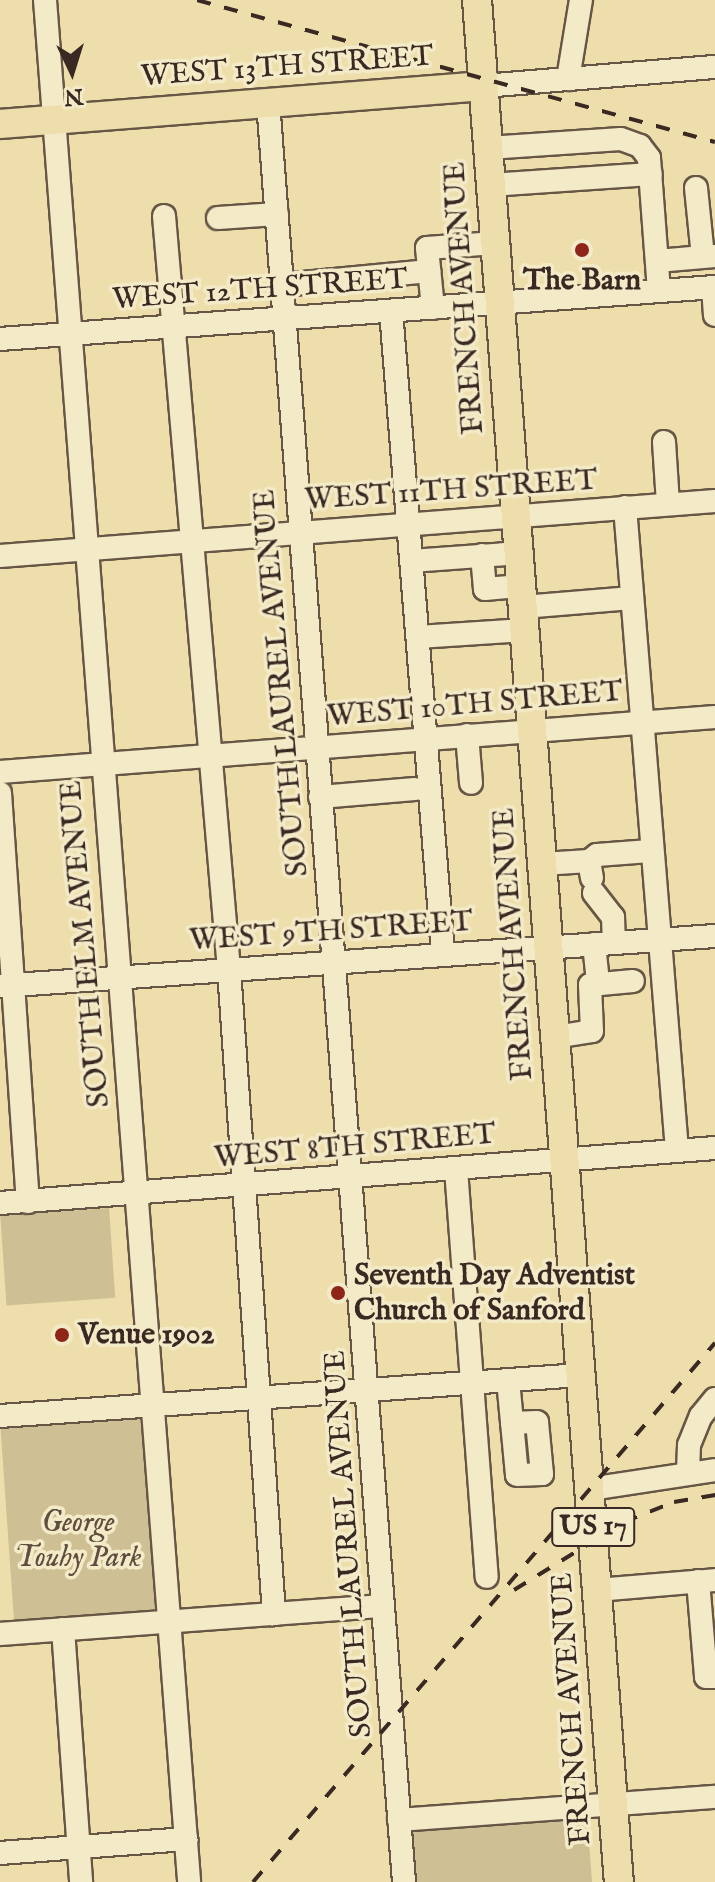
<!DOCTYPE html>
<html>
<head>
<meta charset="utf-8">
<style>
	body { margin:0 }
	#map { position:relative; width:715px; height:1882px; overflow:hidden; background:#eddeab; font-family:"IM FELL English",serif }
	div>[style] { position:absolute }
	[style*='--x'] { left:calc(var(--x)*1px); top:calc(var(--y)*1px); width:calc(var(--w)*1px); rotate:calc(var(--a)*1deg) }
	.green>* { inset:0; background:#cfbf94; transform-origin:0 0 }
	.roads { filter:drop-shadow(2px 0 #675645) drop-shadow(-2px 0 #675645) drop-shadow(0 2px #675645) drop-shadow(0 -2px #675645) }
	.minor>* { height:22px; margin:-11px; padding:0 11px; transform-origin:11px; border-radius:11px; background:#f3eac8 }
	.major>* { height:28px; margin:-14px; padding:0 14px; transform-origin:14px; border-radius:14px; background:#eddeab }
	.rail>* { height:4px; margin-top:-2px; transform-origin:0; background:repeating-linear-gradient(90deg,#3a2923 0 14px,transparent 0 28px) }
	.dots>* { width:22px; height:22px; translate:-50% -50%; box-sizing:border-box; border:4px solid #f3eac8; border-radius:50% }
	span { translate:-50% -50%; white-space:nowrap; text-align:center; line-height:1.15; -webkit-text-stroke:7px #f3eac8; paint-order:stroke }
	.shield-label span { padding:2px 6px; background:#f3eac8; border:2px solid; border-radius:6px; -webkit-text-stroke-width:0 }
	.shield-label { font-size:28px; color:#3a2923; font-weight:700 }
	.street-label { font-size:30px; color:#3a2923 }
	.poi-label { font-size:30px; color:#3a2923; font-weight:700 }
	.left { translate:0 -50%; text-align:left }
	.park-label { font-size:30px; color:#5f4e3f; font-style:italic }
	.north { position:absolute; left:32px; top:32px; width:80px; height:80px; -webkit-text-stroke:6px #f3eac8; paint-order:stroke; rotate:176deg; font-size:22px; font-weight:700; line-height:32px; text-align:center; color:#3a2923 }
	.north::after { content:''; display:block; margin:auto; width:28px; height:36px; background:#3a2923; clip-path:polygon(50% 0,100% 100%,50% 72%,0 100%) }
</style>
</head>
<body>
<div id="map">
	<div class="green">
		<i style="left:109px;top:1208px;width:90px;height:109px;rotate:86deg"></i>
		<i style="left:148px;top:1415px;width:200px;height:148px;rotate:86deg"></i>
		<i style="clip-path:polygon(587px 1815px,592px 1882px,412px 1882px,407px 1828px)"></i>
	</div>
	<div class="roads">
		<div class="minor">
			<i style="--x:45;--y:0;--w:1888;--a:85.62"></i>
			<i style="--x:568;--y:79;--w:80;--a:-80.7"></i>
			<i style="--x:483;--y:86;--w:233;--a:-4.7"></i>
			<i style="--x:268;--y:102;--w:1785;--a:85.63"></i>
			<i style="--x:488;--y:148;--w:133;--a:-3.9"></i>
			<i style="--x:621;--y:139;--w:20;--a:20"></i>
			<i style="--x:640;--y:146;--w:15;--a:53"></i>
			<i style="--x:649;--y:158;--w:133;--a:85.7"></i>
			<i style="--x:490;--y:185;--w:161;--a:-3.9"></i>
			<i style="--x:696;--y:188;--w:69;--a:84.2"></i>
			<i style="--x:164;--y:216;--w:757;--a:85.07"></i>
			<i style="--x:229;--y:970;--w:646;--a:86"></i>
			<i style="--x:218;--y:218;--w:59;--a:-3.9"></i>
			<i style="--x:657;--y:261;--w:58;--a:-4.9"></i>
			<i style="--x:282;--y:285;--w:148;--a:-5.4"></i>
			<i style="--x:713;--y:287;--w:28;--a:86"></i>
			<i style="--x:433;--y:308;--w:60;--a:-95.7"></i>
			<i style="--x:427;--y:248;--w:68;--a:-4.2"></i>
			<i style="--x:391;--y:311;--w:644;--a:85.37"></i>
			<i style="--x:0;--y:339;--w:717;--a:-4.16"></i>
			<i style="--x:664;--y:442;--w:62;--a:86.3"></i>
			<i style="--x:625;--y:507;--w:646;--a:85.38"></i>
			<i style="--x:482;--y:555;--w:34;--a:85"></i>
			<i style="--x:485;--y:589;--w:36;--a:-5"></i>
			<i style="--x:0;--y:556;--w:717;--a:-4.4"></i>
			<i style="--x:411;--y:561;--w:108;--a:-4.2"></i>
			<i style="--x:523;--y:607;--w:109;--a:-4.7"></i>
			<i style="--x:418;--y:637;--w:107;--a:-3.7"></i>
			<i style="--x:467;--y:735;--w:48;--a:85.2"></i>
			<i style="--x:0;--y:772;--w:717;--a:-4.4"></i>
			<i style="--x:0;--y:793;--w:410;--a:86.1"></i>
			<i style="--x:320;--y:797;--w:95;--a:-4.8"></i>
			<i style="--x:589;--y:861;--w:10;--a:-37"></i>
			<i style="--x:597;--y:855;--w:53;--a:-4.3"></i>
			<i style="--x:542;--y:864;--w:47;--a:-3.7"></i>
			<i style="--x:589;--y:861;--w:17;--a:80"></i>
			<i style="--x:594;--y:893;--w:31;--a:52"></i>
			<i style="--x:613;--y:917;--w:25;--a:88"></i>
			<i style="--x:594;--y:944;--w:39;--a:84"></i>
			<i style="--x:0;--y:986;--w:717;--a:-4"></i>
			<i style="--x:555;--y:1037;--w:37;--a:-9"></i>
			<i style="--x:592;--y:1031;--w:46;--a:-92.5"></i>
			<i style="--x:590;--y:985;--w:43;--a:-5.3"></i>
			<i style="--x:456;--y:1169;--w:409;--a:85.7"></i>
			<i style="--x:0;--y:1203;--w:717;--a:-4.4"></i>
			<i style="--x:508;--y:1380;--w:95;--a:84.6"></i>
			<i style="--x:517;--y:1475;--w:25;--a:-2"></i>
			<i style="--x:542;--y:1474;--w:52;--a:-95.5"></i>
			<i style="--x:537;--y:1422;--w:25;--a:178"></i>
			<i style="--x:0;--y:1416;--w:581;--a:-4.04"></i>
			<i style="--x:688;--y:1473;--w:28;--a:-88"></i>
			<i style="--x:689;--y:1445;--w:31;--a:-68"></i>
			<i style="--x:701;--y:1416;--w:22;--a:-51"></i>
			<i style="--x:590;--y:1489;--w:126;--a:-8.6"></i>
			<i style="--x:698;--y:1581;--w:96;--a:85.2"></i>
			<i style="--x:706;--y:1677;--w:9;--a:0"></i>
			<i style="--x:597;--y:1590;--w:118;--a:-4.8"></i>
			<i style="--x:63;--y:1629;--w:254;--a:85.9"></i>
			<i style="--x:0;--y:1634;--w:383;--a:-4.2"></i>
			<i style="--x:399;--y:1820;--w:317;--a:-4.2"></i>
			<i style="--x:0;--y:1853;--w:187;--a:-4.3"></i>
		</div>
		<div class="major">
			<i style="--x:477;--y:0;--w:1887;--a:85.69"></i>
			<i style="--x:0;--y:124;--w:484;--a:-4.5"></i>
		</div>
	</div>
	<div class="rail">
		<i style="--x:197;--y:0;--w:537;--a:15.33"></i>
		<i style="--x:514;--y:1590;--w:129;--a:-31.7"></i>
		<i style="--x:624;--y:1522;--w:54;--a:-21.8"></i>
		<i style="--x:674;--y:1502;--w:42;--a:-9.7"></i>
		<i style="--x:253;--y:1882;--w:710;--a:-49.4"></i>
	</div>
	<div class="dots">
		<i style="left:582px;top:250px;background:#8f2418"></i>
		<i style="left:338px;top:1293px;background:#8f2418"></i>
		<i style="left:62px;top:1335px;background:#8f2418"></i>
	</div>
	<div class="shield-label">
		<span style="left:593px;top:1527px">US 17</span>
	</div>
	<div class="street-label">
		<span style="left:287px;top:67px;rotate:-4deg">WEST 13TH STREET</span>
		<span style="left:260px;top:290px;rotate:-4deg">WEST 12TH STREET</span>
		<span style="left:465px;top:298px;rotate:-94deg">FRENCH AVENUE</span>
		<span style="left:451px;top:491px;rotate:-4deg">WEST 11TH STREET</span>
		<span style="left:282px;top:683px;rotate:-95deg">SOUTH LAUREL AVENUE</span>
		<span style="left:475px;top:705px;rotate:-5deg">WEST 10TH STREET</span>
		<span style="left:331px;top:932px;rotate:-4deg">WEST 9TH STREET</span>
		<span style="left:86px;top:944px;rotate:-95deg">SOUTH ELM AVENUE</span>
		<span style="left:514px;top:944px;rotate:-94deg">FRENCH AVENUE</span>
		<span style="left:355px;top:1147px;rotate:-5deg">WEST 8TH STREET</span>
		<span style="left:349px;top:1544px;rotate:-94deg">SOUTH LAUREL AVENUE</span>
		<span style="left:572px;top:1709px;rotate:-94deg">FRENCH AVENUE</span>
	</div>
	<div class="poi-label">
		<span style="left:582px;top:281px">The Barn</span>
		<span class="left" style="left:354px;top:1293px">Seventh Day Adventist<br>Church of Sanford</span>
		<span class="left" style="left:78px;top:1335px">Venue 1902</span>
	</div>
	<div class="park-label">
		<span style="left:78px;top:1540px">George<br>Touhy Park</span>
	</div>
	<div class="north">N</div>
</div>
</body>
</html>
